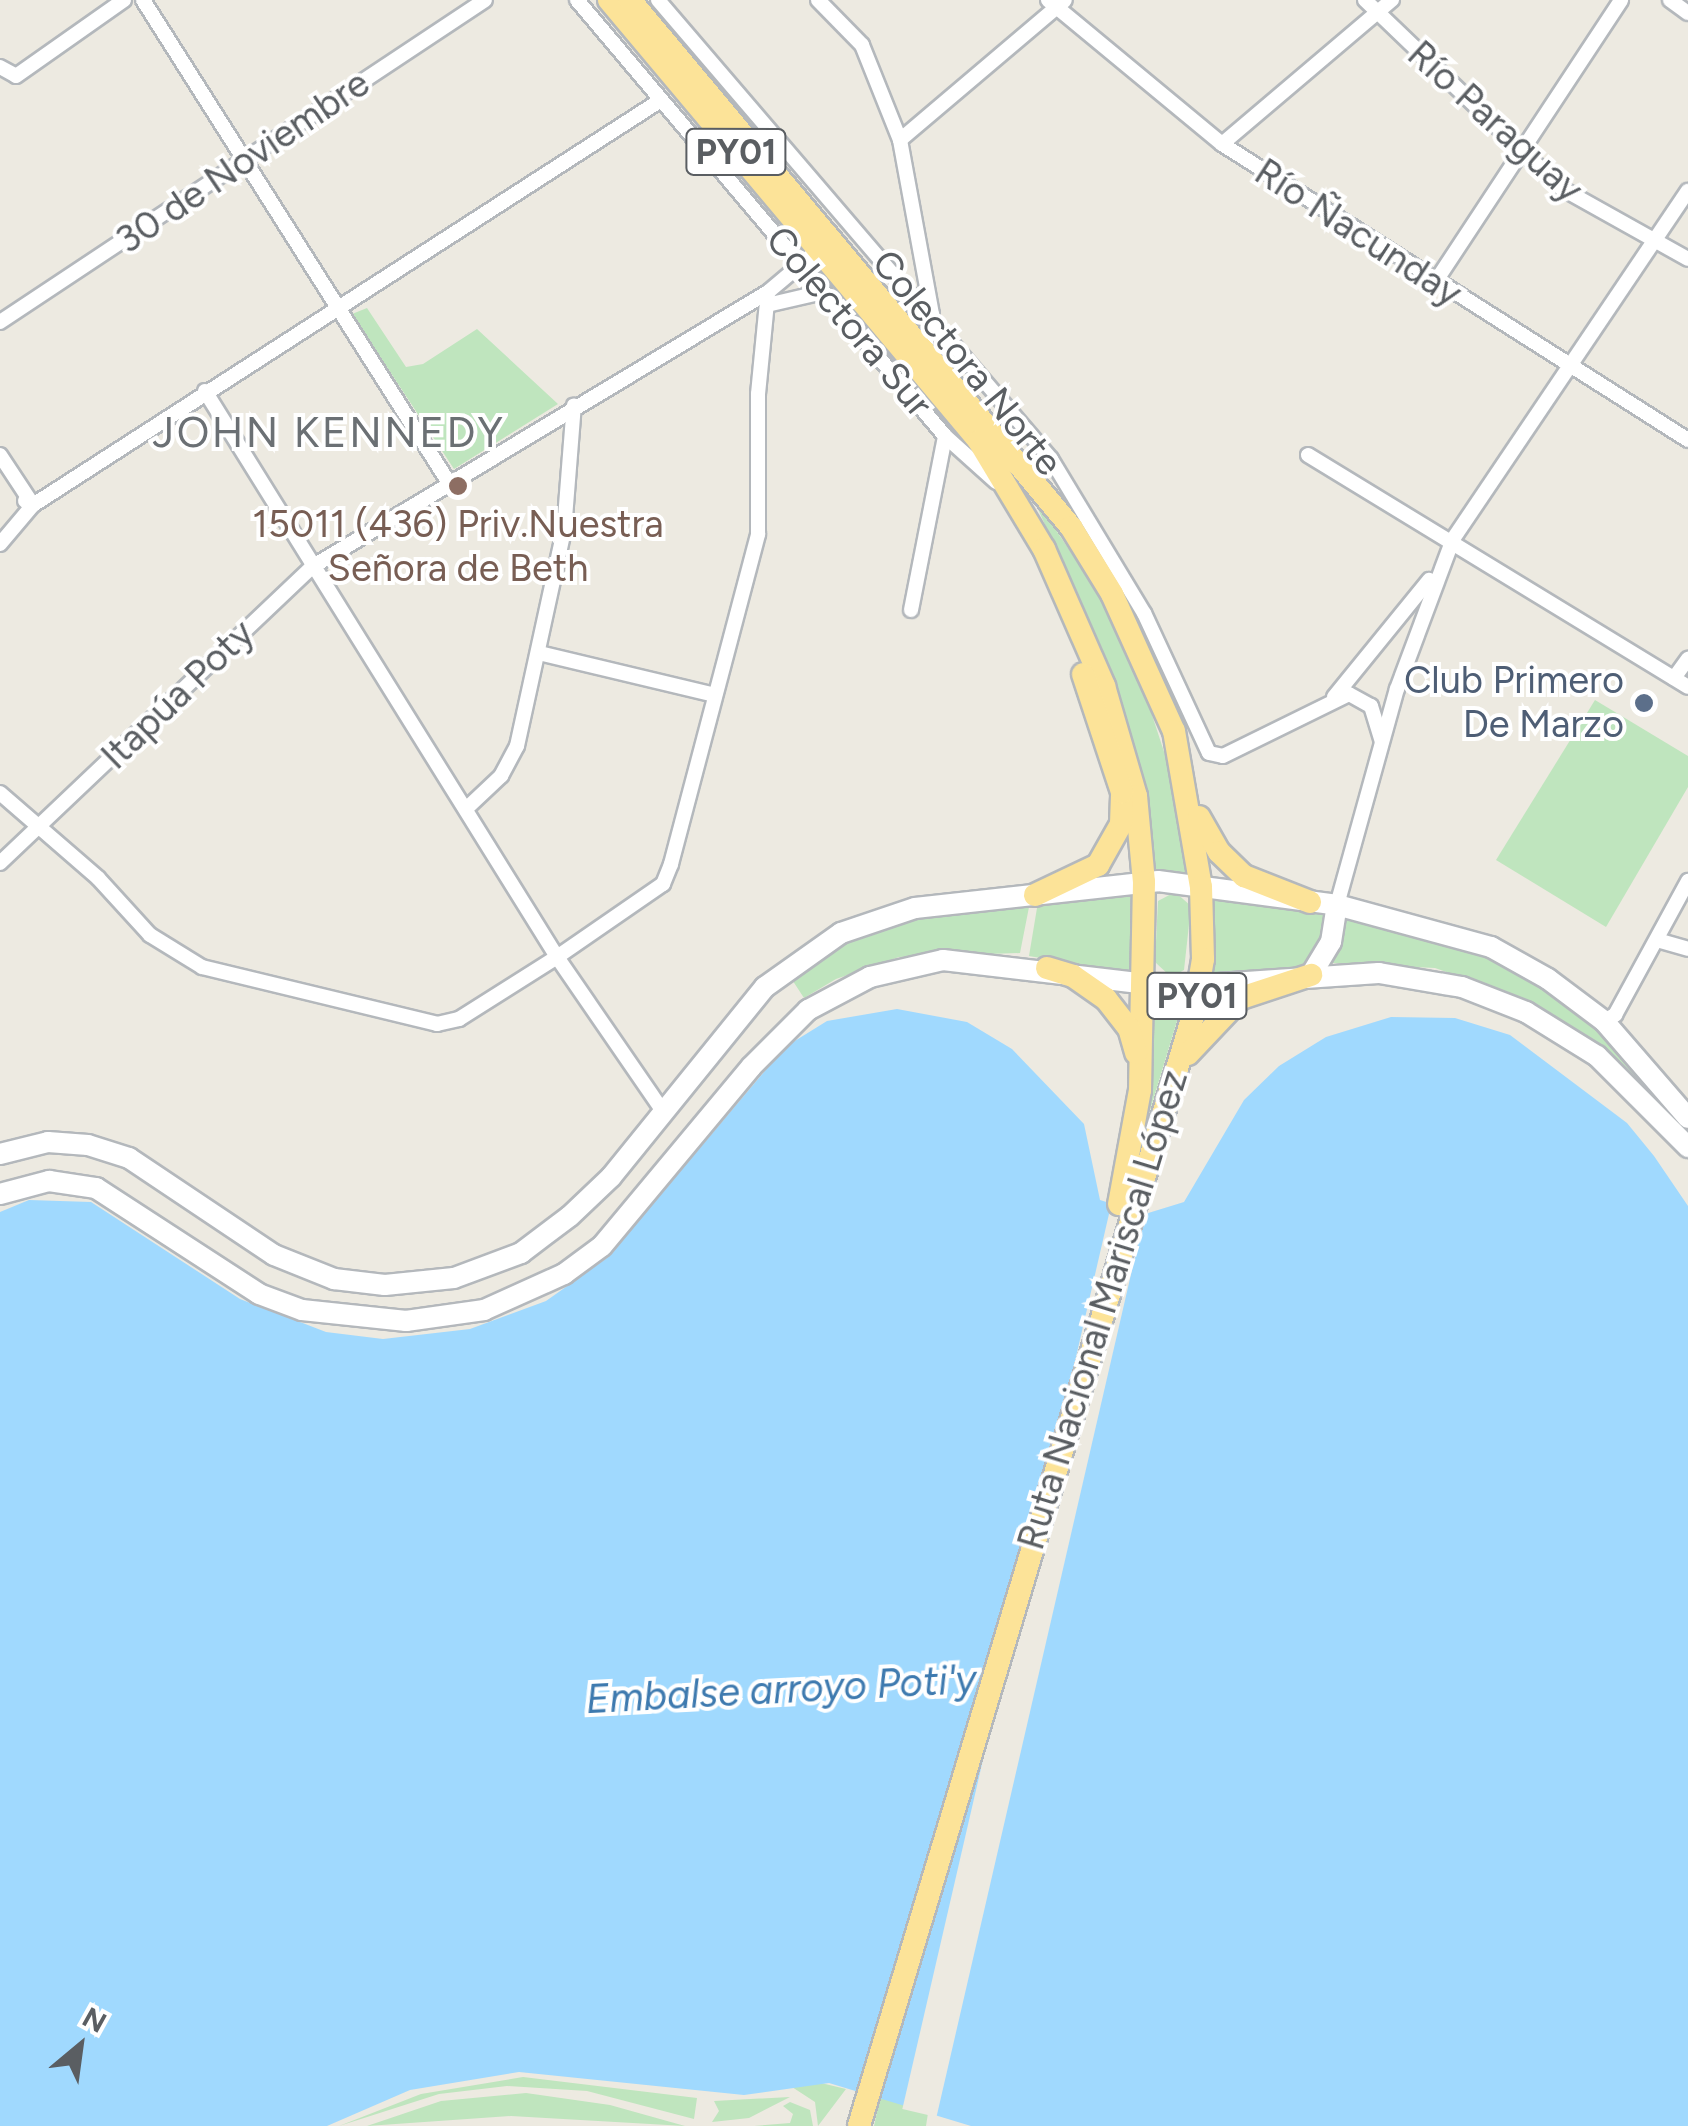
<!DOCTYPE html>
<html>
<head>
<meta charset="utf-8">
<style>
	body { margin:0 }
	#map { position:relative; width:1688px; height:2126px; overflow:hidden; background:#edeae1; font-family:Figtree,sans-serif }
	div>[style] { position:absolute }
	[style*='--x'] { left:calc(var(--x)*1px); top:calc(var(--y)*1px); width:calc(var(--w)*1px); rotate:calc(var(--a)*1deg) }
	.green>* { inset:0; background:#bfe5be }
	.water>* { inset:0; background:#a0d9fe }
	.pier>* { inset:0; background:#edeae1; transform-origin:0 0 }
	.roads { filter:drop-shadow(2px 0 #b4b8bc) drop-shadow(-2px 0 #b4b8bc) drop-shadow(0 2px #b4b8bc) drop-shadow(0 -2px #b4b8bc) }
	.minor>* { height:14px; margin:-7px; padding:0 7px; transform-origin:7px; border-radius:7px; background:#fff }
	.secondary>* { height:20px; margin:-10px; padding:0 10px; transform-origin:10px; border-radius:10px; background:#fff }
	.trunk>* { height:22px; margin:-11px; padding:0 11px; transform-origin:11px; border-radius:11px; background:#fce398 }
	.dots>* { width:28px; height:28px; translate:-50% -50%; box-sizing:border-box; border:5px solid #fff; border-radius:50% }
	span { translate:-50% -50%; white-space:nowrap; text-align:center; line-height:1.15; -webkit-text-stroke:8px #fff; paint-order:stroke }
	.shield-label span { padding:2px 8px; background:#fff; border:2px solid; border-radius:8px; -webkit-text-stroke-width:0 }
	.shield-label { font-size:35px; color:#5a5e62; font-weight:700 }
	.street-label { font-size:38px; color:#5a5e62 }
	.education-label { font-size:38px; color:#785e54 }
	.service-label { font-size:38px; color:#4e5e75 }
	.right { translate:-100% -50%; text-align:right }
	.water-label { font-size:40px; color:#3e7aaf; font-style:italic }
	.quarter-label { font-size:42px; color:#6b7074; letter-spacing:2.5px }
	.north { position:absolute; left:30px; top:1996px; width:100px; height:100px; -webkit-text-stroke:8px #fff; paint-order:stroke; rotate:29deg; font-size:28px; font-weight:700; line-height:40px; text-align:center; color:#5a5e62 }
	.north::after { content:''; display:block; margin:auto; width:35px; height:45px; background:#5a5e62; clip-path:polygon(50% 0,100% 100%,50% 72%,0 100%) }
</style>
</head>
<body>
<div id="map">
	<div class="green">
		<i style="clip-path:polygon(367px 308px,406px 367px,423px 364px,477px 329px,558px 404px,454px 469px,352px 314px)"></i>
		<i style="clip-path:polygon(1030px 491px,1104px 602px,1137px 669px,1185px 816px,1194px 877px,1155px 872px,1148px 812px,1111px 673px)"></i>
		<i style="clip-path:polygon(1595px 700px,1688px 756px,1688px 787px,1606px 927px,1496px 860px)"></i>
		<i style="clip-path:polygon(1141px 888px,1138px 975px,1029px 956px,1038px 902px)"></i>
		<i style="clip-path:polygon(1208px 890px,1329px 910px,1319px 954px,1310px 966px,1205px 980px)"></i>
		<i style="clip-path:polygon(1175px 892px,1191px 906px,1184px 970px,1171px 977px,1155px 962px,1158px 901px)"></i>
		<i style="clip-path:polygon(1030px 902px,1020px 953px,899px 957px,836px 979px,804px 998px,789px 975px,824px 950px,908px 915px)"></i>
		<i style="clip-path:polygon(1345px 915px,1462px 943px,1520px 969px,1603px 1031px,1661px 1102px,1609px 1051px,1532px 1002px,1435px 968px,1332px 963px)"></i>
		<i style="clip-path:polygon(1154px 993px,1184px 998px,1148px 1117px)"></i>
		<i style="clip-path:polygon(523px 2077px,697px 2098px,694px 2119px,587px 2091px,507px 2086px,439px 2094px,339px 2126px,421px 2094px)"></i>
		<i style="clip-path:polygon(821px 2083px,846px 2089px,818px 2126px,815px 2102px,792px 2087px)"></i>
		<i style="clip-path:polygon(526px 2093px,610px 2105px,685px 2126px,511px 2116px,367px 2126px,441px 2101px)"></i>
		<i style="clip-path:polygon(790px 2097px,749px 2118px,712px 2122px,719px 2111px,714px 2101px)"></i>
		<i style="clip-path:polygon(880px 2097px,928px 2113px,926px 2126px,874px 2126px)"></i>
		<i style="clip-path:polygon(790px 2102px,810px 2110px,813px 2126px,754px 2126px,790px 2123px,793px 2114px,783px 2106px)"></i>
	</div>
	<div class="water">
		<i style="clip-path:polygon(897px 1009px,967px 1022px,1012px 1049px,1084px 1124px,1100px 1200px,1145px 1214px,1184px 1202px,1244px 1100px,1279px 1066px,1326px 1037px,1391px 1017px,1455px 1018px,1510px 1035px,1627px 1123px,1654px 1156px,1688px 1206px,1688px 2126px,971px 2126px,829px 2083px,744px 2095px,519px 2072px,410px 2090px,327px 2126px,0 2126px,0 1212px,29px 1200px,91px 1202px,240px 1299px,326px 1332px,383px 1339px,470px 1329px,546px 1301px,607px 1258px,785px 1047px,827px 1021px)"></i>
	</div>
	<div class="pier">
		<i style="left:1112px;top:1201px;width:35px;height:932px;rotate:13deg"></i>
	</div>
	<div class="roads">
		<div class="minor">
			<i style="--x:143;--y:0;--w:575;--a:57.64"></i>
			<i style="--x:577;--y:0;--w:571;--a:49.83"></i>
			<i style="--x:945;--y:436;--w:69;--a:42"></i>
			<i style="--x:658;--y:0;--w:604;--a:49.43"></i>
			<i style="--x:1051;--y:459;--w:180;--a:58.9"></i>
			<i style="--x:1144;--y:613;--w:154;--a:65.1"></i>
			<i style="--x:1209;--y:753;--w:14;--a:12"></i>
			<i style="--x:1223;--y:756;--w:140;--a:-26.2"></i>
			<i style="--x:1349;--y:694;--w:25;--a:29"></i>
			<i style="--x:1371;--y:706;--w:37;--a:73"></i>
			<i style="--x:818;--y:0;--w:63;--a:45.6"></i>
			<i style="--x:862;--y:45;--w:102;--a:68.2"></i>
			<i style="--x:900;--y:140;--w:177;--a:79.6"></i>
			<i style="--x:932;--y:314;--w:33;--a:102"></i>
			<i style="--x:1048;--y:0;--w:226;--a:39.6"></i>
			<i style="--x:1222;--y:144;--w:552;--a:32.42"></i>
			<i style="--x:1365;--y:0;--w:272;--a:43.8"></i>
			<i style="--x:1561;--y:188;--w:145;--a:29.2"></i>
			<i style="--x:1670;--y:0;--w:22;--a:36"></i>
			<i style="--x:0;--y:67;--w:18;--a:29"></i>
			<i style="--x:16;--y:76;--w:132;--a:-35.1"></i>
			<i style="--x:900;--y:140;--w:216;--a:-40.3"></i>
			<i style="--x:1222;--y:144;--w:223;--a:-40.3"></i>
			<i style="--x:1434;--y:284;--w:340;--a:-56.6"></i>
			<i style="--x:767;--y:305;--w:57;--a:-13.1"></i>
			<i style="--x:0;--y:322;--w:582;--a:-33.58"></i>
			<i style="--x:205;--y:391;--w:667;--a:58.12"></i>
			<i style="--x:557;--y:957;--w:187;--a:55.5"></i>
			<i style="--x:0;--y:455;--w:60;--a:56.6"></i>
			<i style="--x:33;--y:505;--w:9;--a:-153"></i>
			<i style="--x:1308;--y:455;--w:445;--a:31.4"></i>
			<i style="--x:0;--y:544;--w:51;--a:-49.8"></i>
			<i style="--x:33;--y:505;--w:747;--a:-32.82"></i>
			<i style="--x:911;--y:610;--w:177;--a:-78.9"></i>
			<i style="--x:539;--y:653;--w:181;--a:13.4"></i>
			<i style="--x:1674;--y:678;--w:24;--a:-54"></i>
			<i style="--x:1334;--y:697;--w:151;--a:-50.9"></i>
			<i style="--x:0;--y:793;--w:130;--a:40.9"></i>
			<i style="--x:98;--y:878;--w:77;--a:47.6"></i>
			<i style="--x:150;--y:935;--w:61;--a:31.6"></i>
			<i style="--x:202;--y:967;--w:242;--a:13.6"></i>
			<i style="--x:437;--y:1024;--w:23;--a:-13"></i>
			<i style="--x:459;--y:1019;--w:116;--a:-32.3"></i>
			<i style="--x:557;--y:957;--w:129;--a:-34.6"></i>
			<i style="--x:663;--y:884;--w:22;--a:-68"></i>
			<i style="--x:671;--y:864;--w:341;--a:-75.2"></i>
			<i style="--x:758;--y:534;--w:140;--a:-90"></i>
			<i style="--x:758;--y:394;--w:102;--a:-84.4"></i>
			<i style="--x:467;--y:808;--w:47;--a:-43.3"></i>
			<i style="--x:501;--y:776;--w:34;--a:-62"></i>
			<i style="--x:517;--y:746;--w:220;--a:-77.7"></i>
			<i style="--x:564;--y:531;--w:126;--a:-85.5"></i>
			<i style="--x:0;--y:863;--w:430;--a:-43.5"></i>
			<i style="--x:312;--y:567;--w:533;--a:-31.09"></i>
			<i style="--x:768;--y:292;--w:67;--a:-40.1"></i>
			<i style="--x:1337;--y:905;--w:224;--a:-74.5"></i>
			<i style="--x:1397;--y:689;--w:160;--a:-69.5"></i>
			<i style="--x:1453;--y:539;--w:420;--a:-56"></i>
			<i style="--x:1657;--y:940;--w:32;--a:16"></i>
			<i style="--x:1604;--y:1021;--w:13;--a:-29"></i>
			<i style="--x:1615;--y:1015;--w:153;--a:-61.4"></i>
		</div>
		<div class="secondary">
			<i style="--x:1311;--y:975;--w:39;--a:-59"></i>
			<i style="--x:1331;--y:942;--w:37;--a:-81"></i>
			<i style="--x:0;--y:1154;--w:49;--a:-14"></i>
			<i style="--x:48;--y:1142;--w:40;--a:4.3"></i>
			<i style="--x:88;--y:1145;--w:43;--a:17.6"></i>
			<i style="--x:129;--y:1158;--w:174;--a:33.8"></i>
			<i style="--x:274;--y:1255;--w:65;--a:21.8"></i>
			<i style="--x:334;--y:1279;--w:51;--a:6.7"></i>
			<i style="--x:385;--y:1285;--w:69;--a:-5.8"></i>
			<i style="--x:454;--y:1278;--w:72;--a:-20.5"></i>
			<i style="--x:521;--y:1253;--w:61;--a:-37.1"></i>
			<i style="--x:570;--y:1216;--w:57;--a:-43.6"></i>
			<i style="--x:611;--y:1177;--w:245;--a:-51"></i>
			<i style="--x:765;--y:987;--w:93;--a:-35.4"></i>
			<i style="--x:841;--y:933;--w:78;--a:-18.7"></i>
			<i style="--x:915;--y:908;--w:244;--a:-6.3"></i>
			<i style="--x:1158;--y:881;--w:181;--a:7.6"></i>
			<i style="--x:1337;--y:905;--w:160;--a:15.3"></i>
			<i style="--x:1491;--y:947;--w:65;--a:29.3"></i>
			<i style="--x:1548;--y:979;--w:70;--a:36.9"></i>
			<i style="--x:1604;--y:1021;--w:128;--a:49.1"></i>
			<i style="--x:0;--y:1194;--w:51;--a:-14.9"></i>
			<i style="--x:49;--y:1181;--w:48;--a:8.5"></i>
			<i style="--x:96;--y:1188;--w:194;--a:33"></i>
			<i style="--x:259;--y:1294;--w:46;--a:20.4"></i>
			<i style="--x:302;--y:1310;--w:105;--a:6"></i>
			<i style="--x:406;--y:1321;--w:79;--a:-8"></i>
			<i style="--x:484;--y:1310;--w:88;--a:-24.2"></i>
			<i style="--x:564;--y:1274;--w:47;--a:-36.4"></i>
			<i style="--x:602;--y:1246;--w:233;--a:-50.2"></i>
			<i style="--x:751;--y:1067;--w:81;--a:-45"></i>
			<i style="--x:808;--y:1010;--w:70;--a:-28"></i>
			<i style="--x:870;--y:977;--w:75;--a:-13.1"></i>
			<i style="--x:943;--y:960;--w:232;--a:6.7"></i>
			<i style="--x:1173;--y:987;--w:206;--a:-3.9"></i>
			<i style="--x:1379;--y:973;--w:84;--a:9.6"></i>
			<i style="--x:1462;--y:987;--w:69;--a:21.3"></i>
			<i style="--x:1526;--y:1012;--w:84;--a:31.8"></i>
			<i style="--x:1597;--y:1056;--w:129;--a:45"></i>
		</div>
		<div class="trunk">
			<i style="--x:609;--y:0;--w:576;--a:50"></i>
			<i style="--x:979;--y:441;--w:126;--a:59"></i>
			<i style="--x:1044;--y:549;--w:150;--a:66.3"></i>
			<i style="--x:1104;--y:686;--w:115;--a:73.8"></i>
			<i style="--x:1136;--y:796;--w:86;--a:84.7"></i>
			<i style="--x:1144;--y:882;--w:208;--a:91.1"></i>
			<i style="--x:1140;--y:1090;--w:116;--a:100.4"></i>
			<i style="--x:630;--y:0;--w:687;--a:50.08"></i>
			<i style="--x:1071;--y:527;--w:79;--a:58.5"></i>
			<i style="--x:1112;--y:594;--w:150;--a:65.7"></i>
			<i style="--x:1174;--y:731;--w:158;--a:80.2"></i>
			<i style="--x:1201;--y:887;--w:72;--a:88.4"></i>
			<i style="--x:1203;--y:959;--w:54;--a:99.6"></i>
			<i style="--x:1194;--y:1012;--w:1163;--a:106.74"></i>
			<i style="--x:1199;--y:817;--w:40;--a:60.3"></i>
			<i style="--x:1219;--y:852;--w:35;--a:44"></i>
			<i style="--x:1244;--y:876;--w:71;--a:21.5"></i>
			<i style="--x:1035;--y:895;--w:70;--a:-25.5"></i>
			<i style="--x:1098;--y:865;--w:47;--a:-60.7"></i>
			<i style="--x:1121;--y:824;--w:32;--a:-88"></i>
			<i style="--x:1122;--y:792;--w:124;--a:-108.3"></i>
			<i style="--x:1047;--y:968;--w:27;--a:17"></i>
			<i style="--x:1073;--y:976;--w:40;--a:34.9"></i>
			<i style="--x:1106;--y:999;--w:37;--a:52"></i>
			<i style="--x:1129;--y:1028;--w:26;--a:74"></i>
			<i style="--x:1188;--y:1054;--w:77;--a:-46.6"></i>
			<i style="--x:1241;--y:998;--w:74;--a:-18.2"></i>
		</div>
	</div>
	<div class="dots">
		<i style="left:458px;top:486px;background:#8d6e63"></i>
		<i style="left:1644px;top:703px;background:#5c6f8a"></i>
	</div>
	<div class="shield-label">
		<span style="left:736px;top:152px">PY01</span>
		<span style="left:1197px;top:996px">PY01</span>
	</div>
	<div class="street-label">
		<span style="left:1495px;top:122px;rotate:42deg">Río Paraguay</span>
		<span style="left:243px;top:162px;rotate:-34deg">30 de Noviembre</span>
		<span style="left:1358px;top:233px;rotate:33deg">Río Ñacunday</span>
		<span style="left:849px;top:322px;rotate:50deg">Colectora Sur</span>
		<span style="left:967px;top:363px;rotate:51deg">Colectora Norte</span>
		<span style="left:178px;top:695px;rotate:-44deg">Itapúa Poty</span>
		<span style="left:1103px;top:1310px;rotate:-73deg">Ruta Nacional Mariscal López</span>
	</div>
	<div class="education-label">
		<span style="left:458px;top:547px">15011 (436) Priv.Nuestra<br>Señora de Beth</span>
	</div>
	<div class="service-label">
		<span class="right" style="left:1624px;top:703px">Club Primero<br>De Marzo</span>
	</div>
	<div class="water-label">
		<span style="left:781px;top:1689px;rotate:-3deg">Embalse arroyo Poti'y</span>
	</div>
	<div class="quarter-label">
		<span style="left:329px;top:433px">JOHN KENNEDY</span>
	</div>
	<div class="north">N</div>
</div>
</body>
</html>
